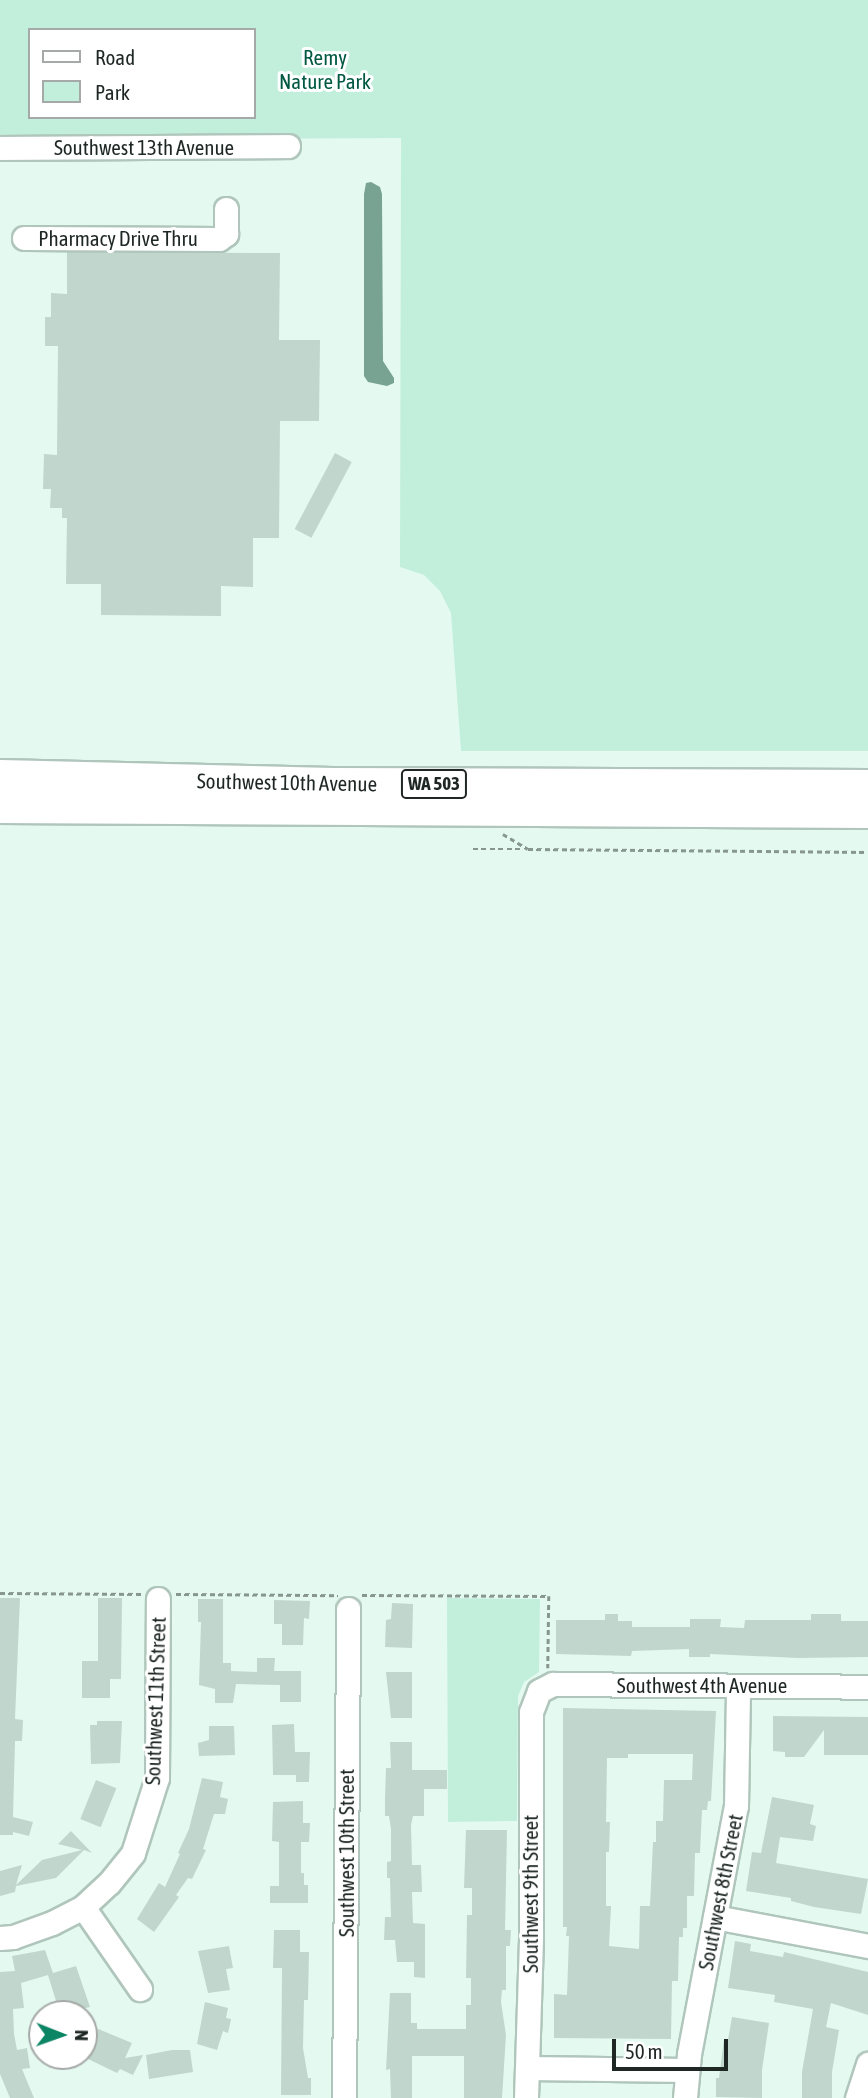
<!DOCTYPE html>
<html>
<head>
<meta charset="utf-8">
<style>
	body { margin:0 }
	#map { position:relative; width:868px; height:2098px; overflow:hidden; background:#e4faf1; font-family:"Asap Condensed",sans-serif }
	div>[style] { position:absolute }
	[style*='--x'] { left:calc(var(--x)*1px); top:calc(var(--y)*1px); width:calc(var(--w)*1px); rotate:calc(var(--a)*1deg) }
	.green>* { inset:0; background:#c2eedc }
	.water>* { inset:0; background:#78a392 }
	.building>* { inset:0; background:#c1d6cd; transform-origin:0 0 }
	.path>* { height:2.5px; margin-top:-1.25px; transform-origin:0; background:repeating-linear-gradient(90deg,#879690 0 5px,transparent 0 8.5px) }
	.roads { filter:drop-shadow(2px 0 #b0c6bc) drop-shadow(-2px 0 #b0c6bc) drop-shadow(0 2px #b0c6bc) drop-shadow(0 -2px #b0c6bc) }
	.minor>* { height:23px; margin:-11.5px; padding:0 11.5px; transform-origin:11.5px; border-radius:11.5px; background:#fff }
	.highway>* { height:33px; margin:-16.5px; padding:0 16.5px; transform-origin:16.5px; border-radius:16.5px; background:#fff }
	span { translate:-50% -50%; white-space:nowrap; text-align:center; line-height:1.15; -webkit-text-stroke:6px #fff; paint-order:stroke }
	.shield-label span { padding:2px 5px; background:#fff; border:2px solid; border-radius:5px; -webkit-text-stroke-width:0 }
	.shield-label { font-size:19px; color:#1e2723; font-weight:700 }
	.park-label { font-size:21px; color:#005842 }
	.street-label { font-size:21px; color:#1e2723 }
	.legend { position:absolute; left:28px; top:28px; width:228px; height:91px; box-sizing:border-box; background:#fff; border:2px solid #a5a9a7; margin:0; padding:9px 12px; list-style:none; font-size:21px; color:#1e2723 }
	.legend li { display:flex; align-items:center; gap:14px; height:35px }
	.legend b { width:35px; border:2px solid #a5a9a7 }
	.north { position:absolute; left:28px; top:2000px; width:70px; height:70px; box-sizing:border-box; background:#fff; border:2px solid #a5a9a7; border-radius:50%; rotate:91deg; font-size:19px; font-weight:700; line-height:28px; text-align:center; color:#1e2723 }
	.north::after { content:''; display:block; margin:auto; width:24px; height:32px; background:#0c8565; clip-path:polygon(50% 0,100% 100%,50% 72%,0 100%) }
	.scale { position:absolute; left:612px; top:2039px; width:116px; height:32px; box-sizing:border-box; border:4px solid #1e2723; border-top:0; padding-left:9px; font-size:21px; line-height:24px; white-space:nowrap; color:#1e2723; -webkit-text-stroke:5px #fff; paint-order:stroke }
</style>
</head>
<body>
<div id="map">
	<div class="green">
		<i style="clip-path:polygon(evenodd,0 0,868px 0,868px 751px,461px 751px,451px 613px,440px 591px,424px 575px,400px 567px,401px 138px,0 140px,0 0,30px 30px,254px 30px,254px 117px,30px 117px,30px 30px)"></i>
		<i style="clip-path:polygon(447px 1598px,540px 1599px,539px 1672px,524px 1682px,518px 1696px,517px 1821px,448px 1822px)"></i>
	</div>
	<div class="water">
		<i style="clip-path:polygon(371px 182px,380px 187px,382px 194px,383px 361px,394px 378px,394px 383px,387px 386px,368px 382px,364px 376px,364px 194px,366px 183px)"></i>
	</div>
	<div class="building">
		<i style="clip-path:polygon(67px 252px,280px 253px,279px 340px,320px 340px,319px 421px,280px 421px,279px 538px,253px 538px,253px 587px,221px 586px,221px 616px,101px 615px,101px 584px,66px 584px,67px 518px,62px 518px,62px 508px,50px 508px,51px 489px,43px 489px,44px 454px,57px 455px,58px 346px,45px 346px,45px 317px,51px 317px,51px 293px,67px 294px)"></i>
		<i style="left:335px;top:453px;width:19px;height:86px;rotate:28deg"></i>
		<i style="clip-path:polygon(0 1598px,20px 1598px,15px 1719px,23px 1720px,22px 1741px,15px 1741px,13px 1817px,33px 1822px,29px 1836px,13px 1832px,13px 1835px,0 1835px)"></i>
		<i style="clip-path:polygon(98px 1598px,122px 1598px,121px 1679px,110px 1679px,110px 1698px,82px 1698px,82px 1661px,98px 1661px)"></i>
		<i style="clip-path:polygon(198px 1599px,223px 1599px,223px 1663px,231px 1663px,231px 1671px,257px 1672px,257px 1658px,275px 1658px,274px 1671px,301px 1671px,301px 1702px,280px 1702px,280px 1685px,236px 1684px,233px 1703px,215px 1703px,215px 1689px,199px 1685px,201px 1622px,198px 1622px)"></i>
		<i style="clip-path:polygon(274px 1600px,310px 1601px,309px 1619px,304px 1618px,303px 1645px,282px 1645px,282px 1624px,274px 1624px)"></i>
		<i style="clip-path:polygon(392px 1603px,413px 1604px,412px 1648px,385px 1647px,386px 1620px,391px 1619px)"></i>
		<i style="clip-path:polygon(605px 1614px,618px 1614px,618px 1621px,632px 1621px,632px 1627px,690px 1627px,690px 1619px,721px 1619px,720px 1627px,744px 1628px,745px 1620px,811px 1620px,811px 1614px,841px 1614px,841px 1621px,868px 1621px,868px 1657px,798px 1658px,710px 1654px,710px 1657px,689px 1657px,689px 1649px,632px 1651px,631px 1656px,556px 1654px,556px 1620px,605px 1620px)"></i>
		<i style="clip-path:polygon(386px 1672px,412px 1672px,412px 1718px,391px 1718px)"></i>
		<i style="clip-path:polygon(evenodd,563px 1708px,716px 1711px,711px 1801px,708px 1801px,707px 1810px,702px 1810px,700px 1853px,695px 1853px,694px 1896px,687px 1896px,687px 1928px,683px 1928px,683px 1937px,679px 1937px,678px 1981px,672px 1981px,671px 2039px,554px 2038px,554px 1994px,567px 1995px,569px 1936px,566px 1936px,567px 1927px,563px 1927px,563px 1708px,628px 1754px,693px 1754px,692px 1780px,664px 1780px,663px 1821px,656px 1821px,656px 1842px,653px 1842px,650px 1906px,640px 1906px,639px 1949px,609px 1946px,611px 1906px,606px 1906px,606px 1852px,609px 1852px,610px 1822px,606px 1822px,607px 1758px,628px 1758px,628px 1754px)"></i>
		<i style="clip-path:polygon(773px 1716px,868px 1717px,868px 1755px,824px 1755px,824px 1730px,804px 1757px,785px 1757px,785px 1752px,773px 1751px)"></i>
		<i style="clip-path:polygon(97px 1721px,122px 1721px,120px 1763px,91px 1764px,90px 1725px,97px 1725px)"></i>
		<i style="clip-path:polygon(294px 1724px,295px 1752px,310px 1752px,309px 1782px,296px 1782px,296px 1775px,273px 1775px,272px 1725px)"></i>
		<i style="clip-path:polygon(209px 1726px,234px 1726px,235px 1755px,199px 1756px,198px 1743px,209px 1740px)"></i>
		<i style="clip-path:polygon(390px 1742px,412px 1742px,412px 1770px,447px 1770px,447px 1789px,424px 1789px,424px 1816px,413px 1816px,411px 1825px,412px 1865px,421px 1865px,422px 1892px,412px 1892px,413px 1923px,425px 1924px,425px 1978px,414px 1977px,414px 1962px,397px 1962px,395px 1940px,384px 1940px,385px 1917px,391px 1917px,390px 1878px,387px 1878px,387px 1862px,391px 1861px,391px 1829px,389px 1816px,385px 1816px,385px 1798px,386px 1768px,391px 1768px)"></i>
		<i style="clip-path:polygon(202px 1778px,223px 1782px,220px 1797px,228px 1799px,225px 1814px,214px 1814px,203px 1849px,206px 1850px,192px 1879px,188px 1878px,176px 1895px,179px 1897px,154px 1932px,137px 1919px,159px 1883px,165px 1887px,180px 1854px,178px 1853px,189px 1829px)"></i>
		<i style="left:96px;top:1780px;width:22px;height:42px;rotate:22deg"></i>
		<i style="clip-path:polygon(772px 1797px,814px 1805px,810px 1824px,816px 1826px,813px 1841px,780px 1837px,776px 1863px,868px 1879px,861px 1914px,814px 1907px,791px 1901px,791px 1898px,746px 1891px,752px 1852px,761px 1853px)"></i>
		<i style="clip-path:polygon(303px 1801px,303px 1823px,310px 1823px,309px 1842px,301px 1842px,301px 1873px,304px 1873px,304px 1885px,308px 1885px,308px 1903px,270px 1903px,270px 1886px,279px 1886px,279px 1842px,272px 1841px,273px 1802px)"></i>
		<i style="clip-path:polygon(466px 1830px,507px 1830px,505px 1930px,511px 1930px,510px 1946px,506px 1946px,506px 1990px,502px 1990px,501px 2002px,506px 2035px,502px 2098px,464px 2098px,464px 2056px,412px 2056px,412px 2098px,391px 2098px,390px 2069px,386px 2070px,390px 1993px,411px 1993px,411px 2023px,417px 2023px,417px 2029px,466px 2029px,466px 2005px,471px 2005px,471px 1978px,466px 1978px,467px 1915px,472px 1915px,472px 1888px,464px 1888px)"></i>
		<i style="clip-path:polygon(71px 1831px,92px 1853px,84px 1850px,56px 1878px,16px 1886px,15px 1892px,0 1896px,0 1871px,22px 1865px,16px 1885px,42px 1860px,82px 1850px,58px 1844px)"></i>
		<i style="clip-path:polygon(274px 1930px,300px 1930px,300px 1952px,309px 1952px,308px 2000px,304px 2000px,303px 2048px,308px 2078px,311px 2078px,311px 2095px,281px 2095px,282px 1968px,273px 1968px)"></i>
		<i style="clip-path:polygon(735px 1941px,751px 1944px,750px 1951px,783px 1957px,784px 1952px,868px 1972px,868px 2015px,831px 2003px,826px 2027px,839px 2030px,832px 2072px,832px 2098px,802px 2098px,802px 2072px,813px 2009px,774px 2002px,775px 1995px,728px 1988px)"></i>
		<i style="clip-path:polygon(229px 1946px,233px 1968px,226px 1969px,230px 1990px,208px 1993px,198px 1951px)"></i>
		<i style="clip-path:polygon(45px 1950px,53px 1973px,76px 1966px,90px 2007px,60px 2014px,48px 1975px,21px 1983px,24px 2008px,13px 2009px,14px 2034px,17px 2050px,27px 2048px,30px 2068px,22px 2069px,34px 2098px,10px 2098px,0 2074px,0 1972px,15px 1971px,12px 1956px)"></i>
		<i style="clip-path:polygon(205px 2002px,228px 2008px,226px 2018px,231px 2019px,228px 2033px,223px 2031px,217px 2050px,197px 2044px)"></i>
		<i style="clip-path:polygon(732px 2017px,769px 2023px,762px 2070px,762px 2098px,716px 2097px,716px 2078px,719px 2078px,724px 2039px,728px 2040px)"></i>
		<i style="clip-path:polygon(91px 2026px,132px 2043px,125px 2058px,143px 2055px,133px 2075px,120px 2069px,117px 2073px,84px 2057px,84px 2041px)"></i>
		<i style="clip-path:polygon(172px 2050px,190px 2050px,193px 2072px,149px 2079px,146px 2055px)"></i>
	</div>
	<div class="path">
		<i style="--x:503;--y:834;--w:29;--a:31"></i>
		<i style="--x:528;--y:849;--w:340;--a:0.5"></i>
		<i style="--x:473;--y:849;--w:51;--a:0"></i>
		<i style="--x:0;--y:1593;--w:142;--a:0.4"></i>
		<i style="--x:176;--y:1594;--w:162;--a:0.4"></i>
		<i style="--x:362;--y:1595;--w:187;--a:0.3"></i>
		<i style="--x:549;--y:1596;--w:72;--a:90.8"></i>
	</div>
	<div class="roads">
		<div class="minor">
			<i style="--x:0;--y:148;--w:288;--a:-0.4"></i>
			<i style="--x:24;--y:238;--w:195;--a:0.3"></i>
			<i style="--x:219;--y:239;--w:9;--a:-36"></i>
			<i style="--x:226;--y:234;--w:25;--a:-90"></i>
			<i style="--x:83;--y:1907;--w:100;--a:55.2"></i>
			<i style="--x:715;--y:1917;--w:156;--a:10.7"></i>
			<i style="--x:0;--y:1938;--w:13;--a:-4"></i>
			<i style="--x:13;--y:1937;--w:41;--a:-19.7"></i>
			<i style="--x:52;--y:1923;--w:35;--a:-27"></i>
			<i style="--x:83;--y:1907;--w:35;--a:-43"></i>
			<i style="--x:109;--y:1883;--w:38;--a:-51"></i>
			<i style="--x:133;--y:1853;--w:79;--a:-72.3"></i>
			<i style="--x:157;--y:1778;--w:179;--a:-89.7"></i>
			<i style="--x:527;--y:2068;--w:160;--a:0.7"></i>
			<i style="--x:344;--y:2098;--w:489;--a:-89.5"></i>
			<i style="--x:526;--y:2098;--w:161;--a:-88.2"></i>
			<i style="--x:531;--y:1937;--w:225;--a:-90"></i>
			<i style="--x:531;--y:1712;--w:22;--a:-69"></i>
			<i style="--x:539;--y:1691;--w:16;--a:-27"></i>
			<i style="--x:553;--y:1684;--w:315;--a:0.5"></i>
			<i style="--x:685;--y:2098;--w:44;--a:-84.8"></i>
			<i style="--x:689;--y:2054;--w:252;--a:-79.3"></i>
			<i style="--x:736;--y:1806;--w:120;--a:-89"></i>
			<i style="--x:857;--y:2098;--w:36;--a:-72"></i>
		</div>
		<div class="highway">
			<i style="--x:0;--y:776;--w:332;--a:1.4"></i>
			<i style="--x:332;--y:784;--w:536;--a:0.21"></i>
			<i style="--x:0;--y:806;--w:868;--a:0.33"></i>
		</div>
	</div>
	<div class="shield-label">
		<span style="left:434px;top:784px">WA 503</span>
	</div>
	<div class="park-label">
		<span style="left:325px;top:69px">Remy<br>Nature Park</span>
	</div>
	<div class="street-label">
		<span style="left:144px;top:147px">Southwest 13th Avenue</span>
		<span style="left:118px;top:238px">Pharmacy Drive Thru</span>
		<span style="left:287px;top:782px;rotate:1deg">Southwest 10th Avenue</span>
		<span style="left:702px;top:1685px">Southwest 4th Avenue</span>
		<span style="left:155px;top:1701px;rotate:-88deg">Southwest 11th Street</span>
		<span style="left:346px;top:1853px;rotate:-90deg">Southwest 10th Street</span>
		<span style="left:720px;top:1892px;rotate:-79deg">Southwest 8th Street</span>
		<span style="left:530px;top:1894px;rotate:-90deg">Southwest 9th Street</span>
	</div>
	<ul class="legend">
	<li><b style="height:9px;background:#fff"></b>Road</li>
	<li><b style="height:19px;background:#c2eedc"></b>Park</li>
	</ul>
	<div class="north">N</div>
	<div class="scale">50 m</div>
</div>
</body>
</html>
